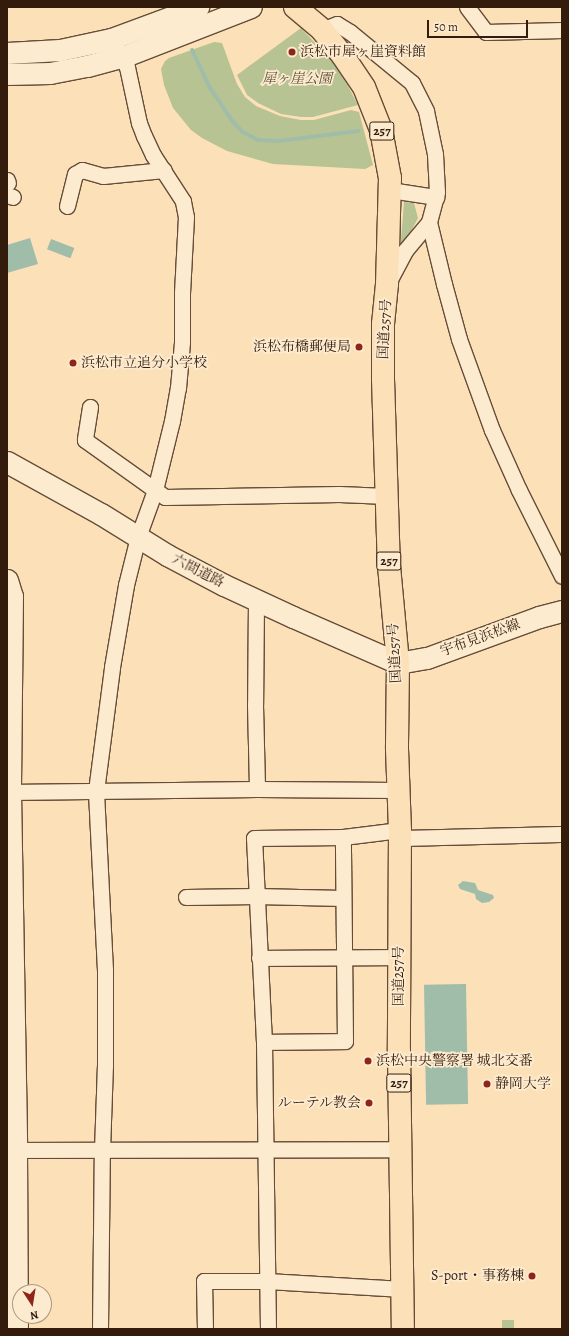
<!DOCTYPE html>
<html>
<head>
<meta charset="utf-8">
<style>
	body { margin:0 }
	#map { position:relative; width:569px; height:1336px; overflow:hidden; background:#fce0b7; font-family:Alegreya,"Noto Serif JP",serif }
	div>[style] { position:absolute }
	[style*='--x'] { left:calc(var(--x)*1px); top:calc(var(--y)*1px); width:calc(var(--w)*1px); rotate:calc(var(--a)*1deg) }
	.green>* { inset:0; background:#b8c393; transform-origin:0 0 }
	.water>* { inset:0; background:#a0bdaa; transform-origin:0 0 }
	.stream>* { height:4px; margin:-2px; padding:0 2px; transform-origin:2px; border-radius:2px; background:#a0bdaa }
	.roads { filter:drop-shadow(1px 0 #664d38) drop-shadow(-1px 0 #664d38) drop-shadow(0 1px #664d38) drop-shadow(0 -1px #664d38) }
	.street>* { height:15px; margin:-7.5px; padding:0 7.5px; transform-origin:7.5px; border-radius:7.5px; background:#fdebd0 }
	.secondary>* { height:21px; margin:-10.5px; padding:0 10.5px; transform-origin:10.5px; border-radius:10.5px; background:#fdebd0 }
	.highway>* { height:22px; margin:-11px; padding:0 11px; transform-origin:11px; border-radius:11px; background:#fce0b7 }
	.dots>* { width:11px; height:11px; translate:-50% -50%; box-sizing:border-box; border:2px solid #fdebd0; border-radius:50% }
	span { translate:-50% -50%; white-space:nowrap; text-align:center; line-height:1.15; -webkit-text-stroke:3.5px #fdebd0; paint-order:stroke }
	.shield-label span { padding:1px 3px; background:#fdebd0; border:1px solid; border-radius:3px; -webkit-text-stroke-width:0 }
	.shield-label { font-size:13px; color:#341c0d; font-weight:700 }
	.poi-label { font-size:14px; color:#341c0d }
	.left { translate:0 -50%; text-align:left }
	.right { translate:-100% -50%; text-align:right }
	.park-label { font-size:14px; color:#5c4e35; font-style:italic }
	.street-label { font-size:14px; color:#341c0d }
	.frame { position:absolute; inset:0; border:8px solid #341c0d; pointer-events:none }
	.north { position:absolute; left:12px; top:1284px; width:40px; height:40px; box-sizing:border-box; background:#fdebd0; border:1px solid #ad9882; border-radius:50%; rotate:168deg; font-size:11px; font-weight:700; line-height:16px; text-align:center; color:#341c0d }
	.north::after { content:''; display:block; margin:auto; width:14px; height:18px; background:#8f2418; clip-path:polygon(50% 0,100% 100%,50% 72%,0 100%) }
	.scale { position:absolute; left:427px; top:20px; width:101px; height:18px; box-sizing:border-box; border:2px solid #341c0d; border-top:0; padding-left:5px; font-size:12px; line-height:14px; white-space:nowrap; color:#341c0d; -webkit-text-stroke:3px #fdebd0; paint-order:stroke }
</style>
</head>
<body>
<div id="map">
	<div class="green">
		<i style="clip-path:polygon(301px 28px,333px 62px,348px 86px,358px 105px,313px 117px,301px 117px,281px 114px,258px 103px,247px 95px,237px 75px)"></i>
		<i style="clip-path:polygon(214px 42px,222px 43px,237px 84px,245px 97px,256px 106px,280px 116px,301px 120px,314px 120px,351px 110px,359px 112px,373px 165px,365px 169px,273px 164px,227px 151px,202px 138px,191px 130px,173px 108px,164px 85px,161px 69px,165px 61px,169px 58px)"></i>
		<i style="clip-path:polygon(404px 202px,414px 203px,418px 218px,400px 252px)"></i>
		<i style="left:502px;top:1320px;width:12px;height:9px"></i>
	</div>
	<div class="water">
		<i style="clip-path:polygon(30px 238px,38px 264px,7px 273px,7px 245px)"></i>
		<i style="left:51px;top:239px;width:25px;height:11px;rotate:21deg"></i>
		<i style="clip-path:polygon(463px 881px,475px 883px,478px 890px,493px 895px,494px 898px,489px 902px,482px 903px,476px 899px,475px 894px,460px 889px,458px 885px)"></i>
		<i style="left:466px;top:984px;width:120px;height:42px;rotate:89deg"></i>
	</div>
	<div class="stream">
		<i style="--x:192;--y:50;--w:42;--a:64.7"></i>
		<i style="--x:210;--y:88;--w:41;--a:55.9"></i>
		<i style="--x:233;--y:122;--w:14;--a:45"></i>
		<i style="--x:243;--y:132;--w:17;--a:28"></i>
		<i style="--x:258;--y:140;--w:21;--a:3"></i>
		<i style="--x:279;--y:141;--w:80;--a:-7.2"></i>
	</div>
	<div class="roads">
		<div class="street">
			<i style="--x:467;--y:7;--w:31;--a:53"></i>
			<i style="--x:486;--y:32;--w:76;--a:-1.5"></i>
			<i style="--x:322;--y:30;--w:16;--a:-22"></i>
			<i style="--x:337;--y:24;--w:15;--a:32"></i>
			<i style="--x:350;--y:32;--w:80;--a:39.4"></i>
			<i style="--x:412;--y:83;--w:31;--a:63"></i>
			<i style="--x:426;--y:111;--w:44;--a:78.2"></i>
			<i style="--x:435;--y:154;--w:38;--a:87"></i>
			<i style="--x:437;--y:192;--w:31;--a:105"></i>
			<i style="--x:429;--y:222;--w:38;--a:130"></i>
			<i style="--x:405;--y:251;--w:34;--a:118"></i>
			<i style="--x:7;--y:180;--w:3;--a:72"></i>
			<i style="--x:390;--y:190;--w:47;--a:8.7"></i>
			<i style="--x:7;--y:195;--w:6;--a:18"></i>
			<i style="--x:67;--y:206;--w:33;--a:-76"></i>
			<i style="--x:75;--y:174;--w:8;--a:-30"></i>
			<i style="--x:82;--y:170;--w:22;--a:16"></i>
			<i style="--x:103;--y:176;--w:61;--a:-5.6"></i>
			<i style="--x:429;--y:222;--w:64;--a:76.4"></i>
			<i style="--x:444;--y:284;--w:57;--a:74.7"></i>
			<i style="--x:459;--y:339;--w:97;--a:70.1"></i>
			<i style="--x:492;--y:430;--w:66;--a:65.8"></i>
			<i style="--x:519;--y:490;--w:96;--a:63.4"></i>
			<i style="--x:90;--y:407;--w:33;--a:99"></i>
			<i style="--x:85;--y:440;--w:98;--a:35.5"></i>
			<i style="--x:165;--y:497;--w:174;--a:-1"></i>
			<i style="--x:339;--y:494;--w:48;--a:2.4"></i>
			<i style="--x:256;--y:600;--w:105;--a:90.5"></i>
			<i style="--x:255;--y:705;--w:84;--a:88.6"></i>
			<i style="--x:7;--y:792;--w:250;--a:-0.7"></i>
			<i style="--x:257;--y:789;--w:141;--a:0.4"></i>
			<i style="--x:400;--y:838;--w:162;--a:-1.4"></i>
			<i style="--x:186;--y:897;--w:70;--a:-0.8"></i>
			<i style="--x:256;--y:896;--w:87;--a:1.3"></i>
			<i style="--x:259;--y:958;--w:140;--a:-0.4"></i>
			<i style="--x:264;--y:1042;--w:81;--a:-0.7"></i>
			<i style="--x:345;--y:1041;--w:204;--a:-90.6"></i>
			<i style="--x:7;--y:1150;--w:394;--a:-0.1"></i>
			<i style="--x:100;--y:1329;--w:179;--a:-89.4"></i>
			<i style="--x:102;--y:1150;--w:84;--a:-88"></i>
			<i style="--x:105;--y:1066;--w:96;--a:-90"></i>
			<i style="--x:105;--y:970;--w:179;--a:-92.9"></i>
			<i style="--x:96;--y:791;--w:125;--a:-82.6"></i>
			<i style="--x:112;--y:667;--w:83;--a:-80.3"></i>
			<i style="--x:126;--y:585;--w:49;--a:-76"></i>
			<i style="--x:138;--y:537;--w:50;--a:-70.1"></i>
			<i style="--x:155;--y:490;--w:71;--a:-76.2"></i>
			<i style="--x:172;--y:421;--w:34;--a:-80"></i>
			<i style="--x:178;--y:388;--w:46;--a:-85"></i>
			<i style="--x:182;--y:342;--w:49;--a:-90"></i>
			<i style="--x:182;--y:293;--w:76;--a:-87"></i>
			<i style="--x:186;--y:217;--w:16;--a:-101"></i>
			<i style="--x:183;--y:201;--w:55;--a:-123.1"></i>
			<i style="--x:153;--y:155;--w:21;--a:-115"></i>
			<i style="--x:144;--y:136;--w:14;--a:-111"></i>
			<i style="--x:139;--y:123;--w:57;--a:-102.1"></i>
			<i style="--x:127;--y:67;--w:21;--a:-121"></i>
			<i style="--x:205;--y:1329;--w:48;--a:-91.2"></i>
			<i style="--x:204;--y:1281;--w:63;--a:0"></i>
			<i style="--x:267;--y:1281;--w:136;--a:3.4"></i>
			<i style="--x:268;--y:1329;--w:287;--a:-90.8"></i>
			<i style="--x:264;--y:1042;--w:204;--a:-92.8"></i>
			<i style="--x:254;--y:838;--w:89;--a:-0.6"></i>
			<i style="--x:343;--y:837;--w:57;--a:-7"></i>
		</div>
		<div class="secondary">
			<i style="--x:7;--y:53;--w:53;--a:-3.2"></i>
			<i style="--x:60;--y:50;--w:52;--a:-12.2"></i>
			<i style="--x:111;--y:39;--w:93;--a:-20.2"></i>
			<i style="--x:7;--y:74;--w:43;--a:-1.3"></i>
			<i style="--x:50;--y:73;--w:38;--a:-11"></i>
			<i style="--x:87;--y:66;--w:39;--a:-15"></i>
			<i style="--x:125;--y:56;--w:135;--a:-21.3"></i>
			<i style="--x:7;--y:462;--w:107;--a:29"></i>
			<i style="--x:101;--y:514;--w:78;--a:31.8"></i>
			<i style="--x:167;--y:555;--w:64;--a:27.8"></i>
			<i style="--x:224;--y:585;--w:76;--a:24.9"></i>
			<i style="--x:293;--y:617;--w:115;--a:23.7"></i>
			<i style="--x:398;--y:663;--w:29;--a:-10"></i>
			<i style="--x:427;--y:658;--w:119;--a:-20.1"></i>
			<i style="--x:539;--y:617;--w:24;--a:-15"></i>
			<i style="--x:7;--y:580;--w:17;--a:73"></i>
			<i style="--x:12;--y:596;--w:196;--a:90.6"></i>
			<i style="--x:10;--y:792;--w:358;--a:89"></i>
			<i style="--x:16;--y:1150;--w:179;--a:89.7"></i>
		</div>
		<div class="highway">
			<i style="--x:295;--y:7;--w:35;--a:40"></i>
			<i style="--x:322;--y:30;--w:33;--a:51"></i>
			<i style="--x:343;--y:56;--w:37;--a:56"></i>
			<i style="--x:364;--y:87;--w:46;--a:68.4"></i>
			<i style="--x:381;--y:130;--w:49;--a:79.4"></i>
			<i style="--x:390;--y:178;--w:106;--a:91.6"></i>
			<i style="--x:387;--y:284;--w:40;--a:95.7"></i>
			<i style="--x:383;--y:324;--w:55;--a:90"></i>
			<i style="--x:383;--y:379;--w:187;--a:88.2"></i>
			<i style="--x:389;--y:566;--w:97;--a:84.7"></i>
			<i style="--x:398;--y:663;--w:86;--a:90.7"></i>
			<i style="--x:397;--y:749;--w:81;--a:87.9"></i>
			<i style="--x:400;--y:830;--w:221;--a:90.3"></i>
			<i style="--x:399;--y:1051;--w:278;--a:89.2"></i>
		</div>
	</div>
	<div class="dots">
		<i style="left:292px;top:52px;background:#8f2418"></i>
		<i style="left:359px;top:347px;background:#8f2418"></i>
		<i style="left:73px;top:363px;background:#8f2418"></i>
		<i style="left:368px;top:1061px;background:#8f2418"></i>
		<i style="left:487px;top:1084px;background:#8f2418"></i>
		<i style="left:369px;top:1103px;background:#8f2418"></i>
		<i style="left:532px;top:1276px;background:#8f2418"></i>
	</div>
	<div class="shield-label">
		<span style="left:382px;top:131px">257</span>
		<span style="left:389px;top:561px">257</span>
		<span style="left:399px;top:1083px">257</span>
	</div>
	<div class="poi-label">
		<span class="left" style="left:300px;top:52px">浜松市犀ヶ崖資料館</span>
		<span class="right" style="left:351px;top:347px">浜松布橋郵便局</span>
		<span class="left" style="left:81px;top:363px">浜松市立追分小学校</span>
		<span class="left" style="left:376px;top:1061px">浜松中央警察署 城北交番</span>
		<span class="left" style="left:495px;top:1084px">静岡大学</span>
		<span class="right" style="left:361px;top:1103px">ルーテル教会</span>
		<span class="right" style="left:524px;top:1276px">S-port・事務棟</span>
	</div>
	<div class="park-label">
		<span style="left:297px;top:79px">犀ヶ崖公園</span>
	</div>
	<div class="street-label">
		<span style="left:385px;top:329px;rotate:-87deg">国道257号</span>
		<span style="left:198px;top:571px;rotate:27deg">六間道路</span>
		<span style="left:480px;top:638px;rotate:-20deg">宇布見浜松線</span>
		<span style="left:395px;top:653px;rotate:-93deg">国道257号</span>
		<span style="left:399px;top:976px;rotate:-90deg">国道257号</span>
	</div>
	<div class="frame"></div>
	<div class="north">N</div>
	<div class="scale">50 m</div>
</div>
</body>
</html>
